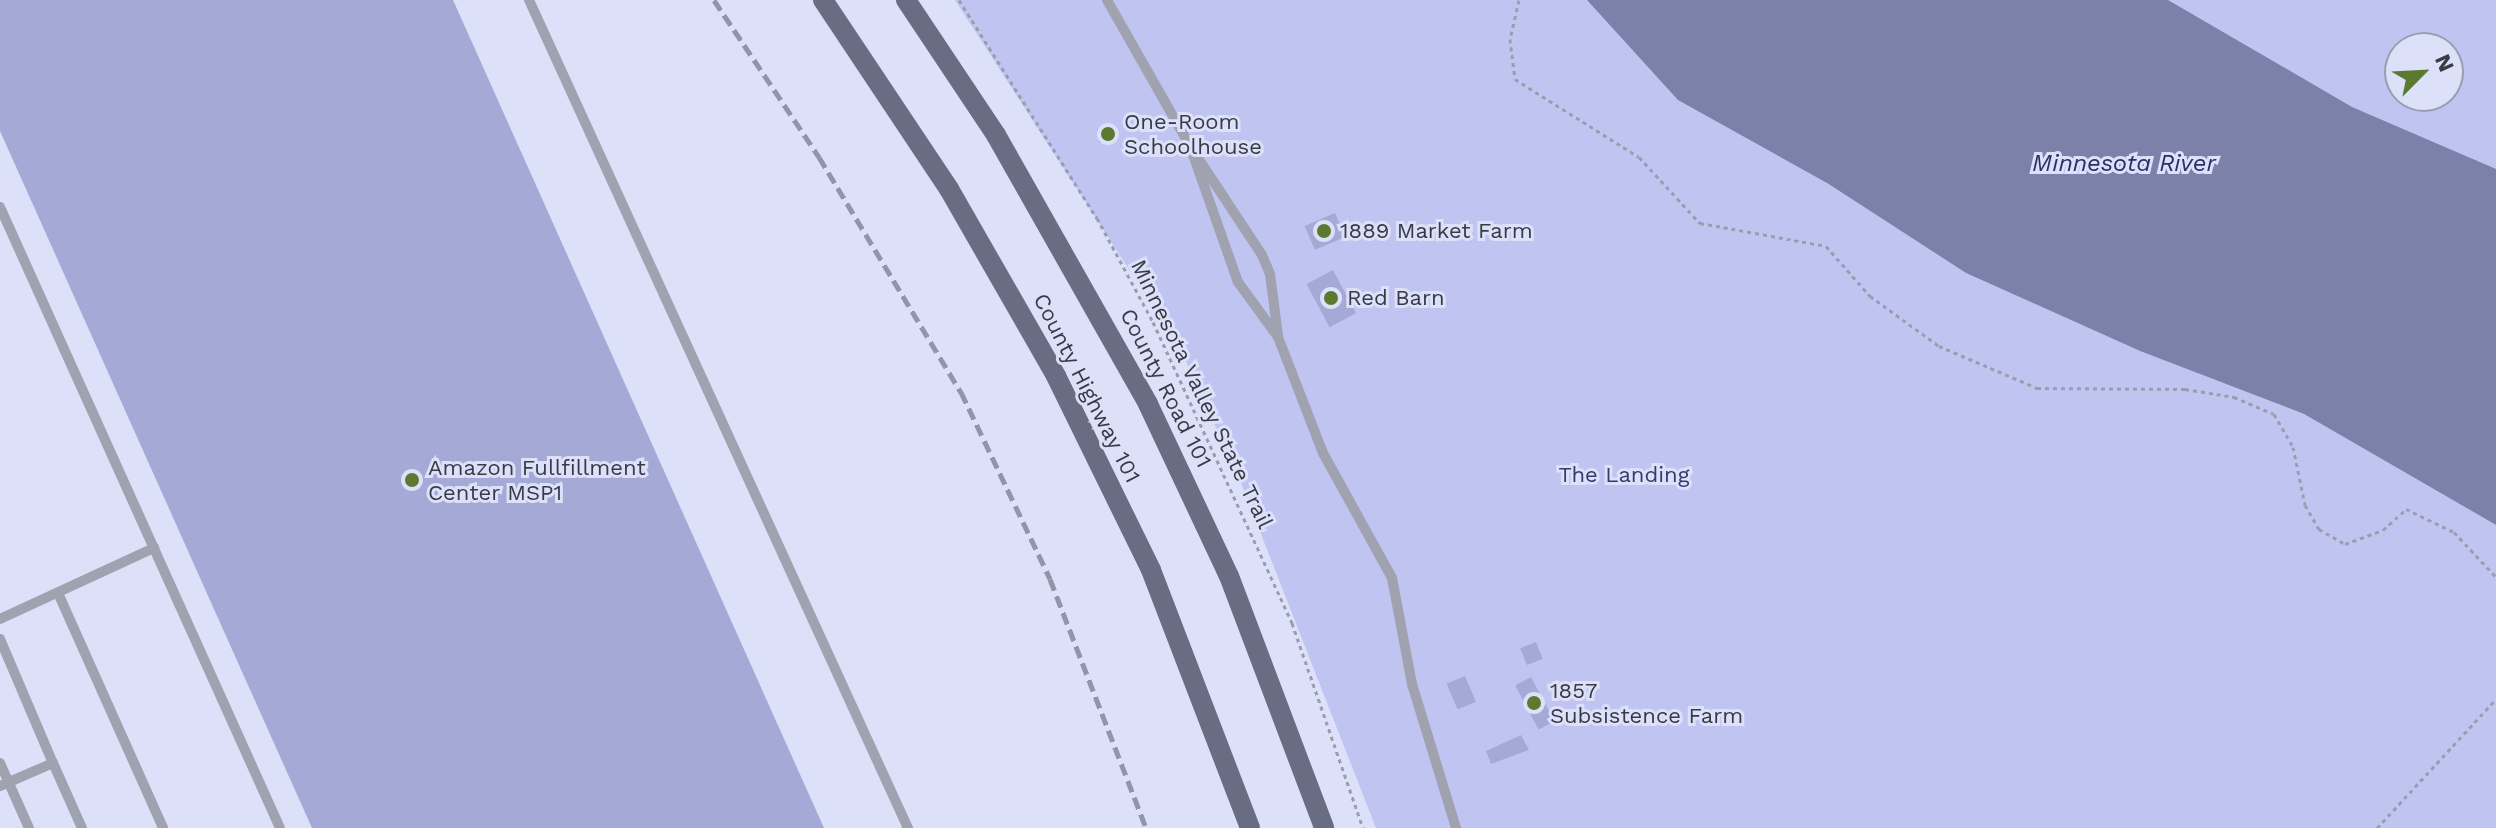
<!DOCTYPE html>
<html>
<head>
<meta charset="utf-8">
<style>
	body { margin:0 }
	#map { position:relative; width:2496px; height:828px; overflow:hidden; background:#dce0f9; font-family:"Work Sans",sans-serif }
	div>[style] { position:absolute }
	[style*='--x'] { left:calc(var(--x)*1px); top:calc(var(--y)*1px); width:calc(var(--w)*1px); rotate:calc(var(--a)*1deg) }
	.green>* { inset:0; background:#bfc5f0 }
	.water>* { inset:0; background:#7c81aa }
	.building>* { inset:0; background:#a4aad5; transform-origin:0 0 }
	.path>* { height:3px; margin-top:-1.5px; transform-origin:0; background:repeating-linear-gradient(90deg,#9a9db0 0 4px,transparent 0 8px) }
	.service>* { height:10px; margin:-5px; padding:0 5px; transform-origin:5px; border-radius:5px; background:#a0a2af }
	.primary>* { height:20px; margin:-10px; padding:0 10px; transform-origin:10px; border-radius:10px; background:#696d84 }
	.rail>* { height:5px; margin-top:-2.5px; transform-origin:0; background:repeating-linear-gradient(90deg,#9295a8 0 12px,transparent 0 18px) }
	.dots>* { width:22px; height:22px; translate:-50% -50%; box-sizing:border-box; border:4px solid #dce0f9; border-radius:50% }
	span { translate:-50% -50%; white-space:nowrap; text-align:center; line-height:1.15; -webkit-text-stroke:6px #dce0f9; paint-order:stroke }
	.poi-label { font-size:22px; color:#383a46 }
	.left { translate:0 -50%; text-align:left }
	.street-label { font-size:22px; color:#383a46 }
	.park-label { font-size:22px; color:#36396f }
	.water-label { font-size:24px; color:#2d2f64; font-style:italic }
	.north { position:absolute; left:2384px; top:32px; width:80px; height:80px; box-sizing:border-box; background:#dce0f9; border:2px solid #9a9eb1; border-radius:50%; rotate:66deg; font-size:22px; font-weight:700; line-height:32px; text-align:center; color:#383a46 }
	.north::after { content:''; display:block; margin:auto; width:28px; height:36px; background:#5b7a30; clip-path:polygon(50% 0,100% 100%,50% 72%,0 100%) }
</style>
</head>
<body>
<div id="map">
	<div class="green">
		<i style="clip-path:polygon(955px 0,1587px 0,1827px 183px,1966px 273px,2140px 351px,2304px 414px,2496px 525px,2496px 828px,1376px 828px,1243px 488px,1181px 350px)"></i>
		<i style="clip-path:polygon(evenodd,2113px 0,2496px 0,2496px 199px,2113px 0,2400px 48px,2448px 48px,2448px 96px,2400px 96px,2400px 48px)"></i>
	</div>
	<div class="water">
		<i style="clip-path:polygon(1587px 0,2168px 0,2352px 107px,2496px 169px,2496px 525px,2304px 414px,2140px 351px,1966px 273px,1827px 183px,1678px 100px)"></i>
	</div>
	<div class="building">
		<i style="clip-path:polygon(0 0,453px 0,824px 828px,312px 828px,0 131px)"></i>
		<i style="left:1116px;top:126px;width:14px;height:19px;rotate:82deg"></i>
		<i style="left:1335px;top:213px;width:26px;height:33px;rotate:67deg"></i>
		<i style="left:1333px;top:270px;width:49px;height:30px;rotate:62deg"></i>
		<i style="left:1536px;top:642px;width:18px;height:17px;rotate:68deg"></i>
		<i style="left:1465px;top:676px;width:28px;height:20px;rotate:67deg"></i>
		<i style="left:1531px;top:677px;width:50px;height:18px;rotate:62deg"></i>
		<i style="clip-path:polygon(1521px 735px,1529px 750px,1491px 764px,1486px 751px)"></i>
	</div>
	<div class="path">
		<i style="--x:959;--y:0;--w:258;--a:57.7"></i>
		<i style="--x:1097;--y:218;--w:118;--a:61.7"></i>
		<i style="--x:1153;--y:322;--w:332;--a:65.2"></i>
		<i style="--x:1292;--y:623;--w:217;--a:70.9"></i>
		<i style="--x:1519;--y:0;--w:40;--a:103"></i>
		<i style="--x:1510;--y:39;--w:40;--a:82.9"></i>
		<i style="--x:1515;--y:79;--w:146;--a:32.2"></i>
		<i style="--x:1639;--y:157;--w:90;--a:47.3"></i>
		<i style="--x:1700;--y:223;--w:128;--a:10.3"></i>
		<i style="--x:1826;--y:246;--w:67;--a:48.7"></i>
		<i style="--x:1870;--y:296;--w:85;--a:35.9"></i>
		<i style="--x:1939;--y:346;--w:107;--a:23.2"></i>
		<i style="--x:2037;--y:388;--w:148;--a:0.4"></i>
		<i style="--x:2185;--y:389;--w:50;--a:9.3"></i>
		<i style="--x:2234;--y:397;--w:43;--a:23"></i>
		<i style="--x:2274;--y:414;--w:38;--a:60"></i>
		<i style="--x:2293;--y:447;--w:59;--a:78.3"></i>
		<i style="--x:2305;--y:505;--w:28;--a:60"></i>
		<i style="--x:2319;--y:529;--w:30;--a:30"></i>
		<i style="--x:2345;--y:544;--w:40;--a:-20.2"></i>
		<i style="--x:2383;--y:530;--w:31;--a:-42"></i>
		<i style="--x:2406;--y:509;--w:53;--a:25.6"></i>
		<i style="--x:2454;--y:532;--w:62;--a:47"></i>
		<i style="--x:2377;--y:828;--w:176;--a:-47.3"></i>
	</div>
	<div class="service">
		<i style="--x:529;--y:0;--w:911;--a:65.41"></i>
		<i style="--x:1107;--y:0;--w:168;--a:60.4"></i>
		<i style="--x:1190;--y:146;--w:144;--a:70.6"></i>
		<i style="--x:1238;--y:282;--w:68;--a:54"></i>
		<i style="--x:1278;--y:337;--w:124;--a:68.8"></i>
		<i style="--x:1323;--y:453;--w:143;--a:61.1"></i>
		<i style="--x:1392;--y:578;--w:108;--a:79.3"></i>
		<i style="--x:1412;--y:684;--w:151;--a:73"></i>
		<i style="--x:1198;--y:158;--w:116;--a:56.6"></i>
		<i style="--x:1262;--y:255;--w:21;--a:67"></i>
		<i style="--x:1270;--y:274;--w:63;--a:82.6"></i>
		<i style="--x:0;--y:207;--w:681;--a:65.73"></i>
		<i style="--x:58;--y:593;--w:257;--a:65.9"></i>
		<i style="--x:0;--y:619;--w:170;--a:-24.8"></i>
		<i style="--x:0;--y:639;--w:135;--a:66.9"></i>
		<i style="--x:53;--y:763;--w:58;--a:156.5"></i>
		<i style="--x:0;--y:763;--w:71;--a:66"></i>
		<i style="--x:53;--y:763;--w:71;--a:66"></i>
	</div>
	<div class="primary">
		<i style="--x:823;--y:0;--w:227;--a:56.3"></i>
		<i style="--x:949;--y:189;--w:215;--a:60.2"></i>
		<i style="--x:1056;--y:376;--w:216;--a:63.9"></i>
		<i style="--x:1151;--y:570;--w:276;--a:69"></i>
		<i style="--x:906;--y:0;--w:162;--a:56.3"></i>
		<i style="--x:996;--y:135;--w:309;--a:60.5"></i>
		<i style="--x:1148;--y:404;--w:190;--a:64.8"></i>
		<i style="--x:1229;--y:576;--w:269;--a:69.3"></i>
	</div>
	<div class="rail">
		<i style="--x:714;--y:0;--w:189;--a:56.2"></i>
		<i style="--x:819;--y:157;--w:275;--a:58.9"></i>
		<i style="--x:961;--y:392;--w:207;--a:64.5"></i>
		<i style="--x:1050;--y:579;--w:267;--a:68.9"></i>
	</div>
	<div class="dots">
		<i style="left:1108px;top:134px;background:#5b7a30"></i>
		<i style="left:1324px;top:231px;background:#5b7a30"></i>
		<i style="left:1331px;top:298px;background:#5b7a30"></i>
		<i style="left:412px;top:480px;background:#5b7a30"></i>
		<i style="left:1534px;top:703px;background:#5b7a30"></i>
	</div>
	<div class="poi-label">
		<span class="left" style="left:1124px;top:134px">One-Room<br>Schoolhouse</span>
		<span class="left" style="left:1340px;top:231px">1889 Market Farm</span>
		<span class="left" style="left:1347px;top:298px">Red Barn</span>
		<span class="left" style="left:428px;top:480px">Amazon Fullfillment<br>Center MSP1</span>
		<span class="left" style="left:1550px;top:703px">1857<br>Subsistence Farm</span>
	</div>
	<div class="street-label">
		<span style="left:1087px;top:388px;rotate:63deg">County Highway 101</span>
		<span style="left:1166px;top:388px;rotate:63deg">County Road 101</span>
		<span style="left:1202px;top:394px;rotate:64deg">Minnesota Valley State Trail</span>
	</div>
	<div class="park-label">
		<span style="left:1624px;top:475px">The Landing</span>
	</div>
	<div class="water-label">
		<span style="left:2124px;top:164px">Minnesota River</span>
	</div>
	<div class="north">N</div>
</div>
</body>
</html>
